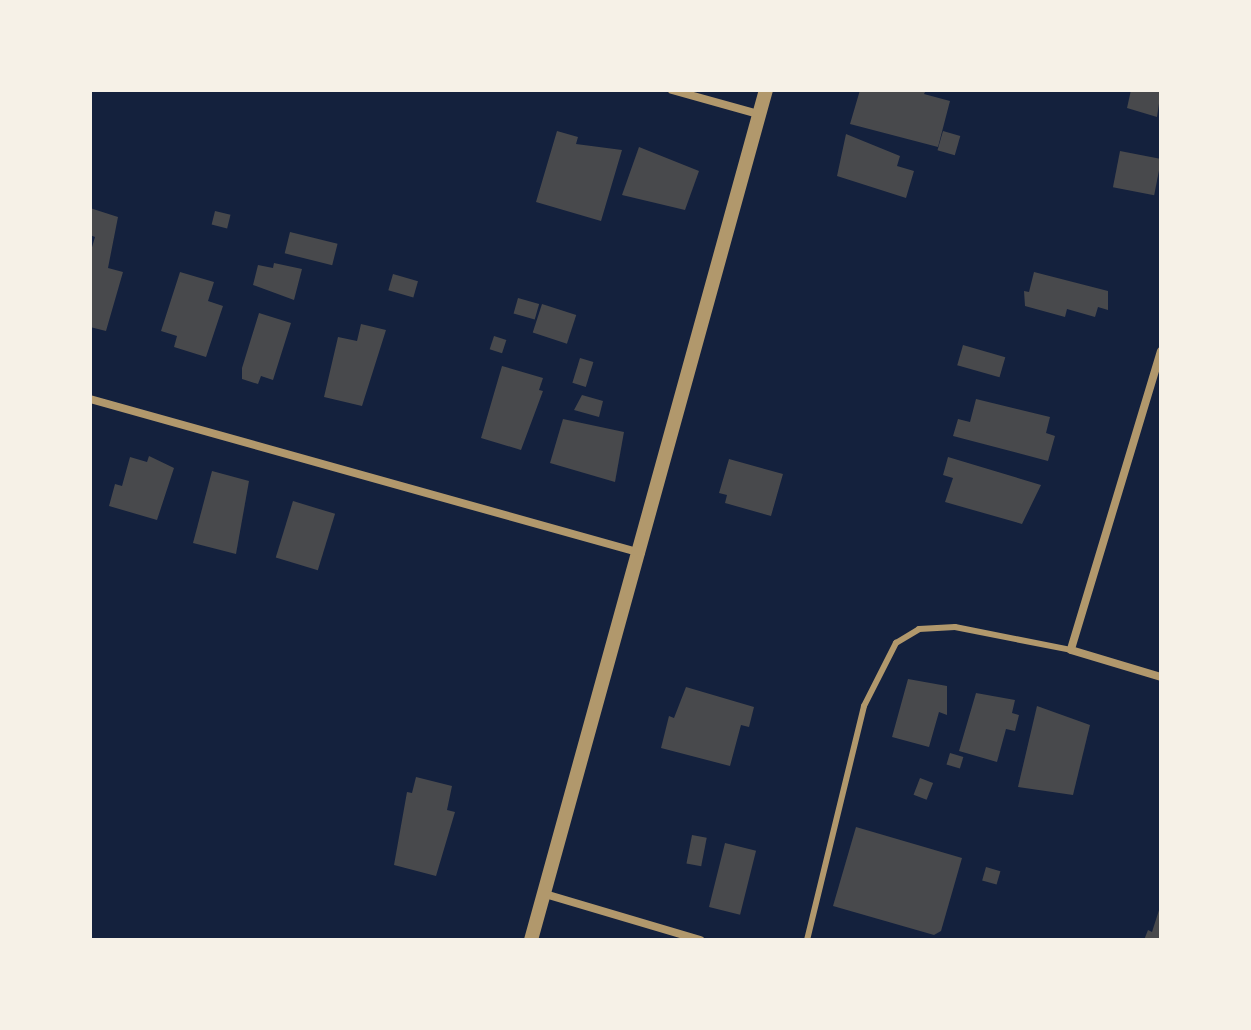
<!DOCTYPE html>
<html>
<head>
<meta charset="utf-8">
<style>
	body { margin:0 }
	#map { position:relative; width:1251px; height:1030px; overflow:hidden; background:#14213d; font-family:"Public Sans",sans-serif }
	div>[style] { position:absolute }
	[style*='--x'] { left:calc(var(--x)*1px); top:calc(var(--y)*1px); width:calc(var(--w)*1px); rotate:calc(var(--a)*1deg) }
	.building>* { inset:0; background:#48494c; transform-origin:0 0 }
	.service>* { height:6px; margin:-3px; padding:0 3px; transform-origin:3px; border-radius:3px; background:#b1986c }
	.minor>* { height:8px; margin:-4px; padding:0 4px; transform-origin:4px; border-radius:4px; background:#b1986c }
	.tertiary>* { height:14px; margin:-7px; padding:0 7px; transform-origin:7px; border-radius:7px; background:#b1986c }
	span { translate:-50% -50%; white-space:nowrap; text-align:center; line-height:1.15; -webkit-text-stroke:7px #f6f1e7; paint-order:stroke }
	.frame { position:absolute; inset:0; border:92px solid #f6f1e7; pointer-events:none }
</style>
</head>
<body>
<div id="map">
	<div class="building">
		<i style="clip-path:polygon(860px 90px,926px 90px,924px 94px,950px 101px,938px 147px,850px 124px)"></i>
		<i style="clip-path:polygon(1131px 90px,1161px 90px,1157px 117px,1127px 108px)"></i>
		<i style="clip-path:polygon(557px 131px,578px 137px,576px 144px,622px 150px,601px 221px,536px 202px)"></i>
		<i style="left:943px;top:131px;width:18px;height:20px;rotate:16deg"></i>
		<i style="clip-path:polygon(846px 134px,900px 156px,897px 166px,914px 171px,906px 198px,837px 176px)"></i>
		<i style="clip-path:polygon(639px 147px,699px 171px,685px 210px,622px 195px)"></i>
		<i style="left:1120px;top:151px;width:42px;height:37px;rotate:11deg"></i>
		<i style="clip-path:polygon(90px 208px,118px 217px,108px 268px,123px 272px,106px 331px,90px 327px,90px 254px,95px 237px,90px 235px)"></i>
		<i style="left:215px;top:211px;width:16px;height:14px;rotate:14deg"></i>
		<i style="left:290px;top:232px;width:49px;height:22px;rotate:14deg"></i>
		<i style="clip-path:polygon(274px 263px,302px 269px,294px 300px,253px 285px,258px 265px,273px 268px)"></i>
		<i style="clip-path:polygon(180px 272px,214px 282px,208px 301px,223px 306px,206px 357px,174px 347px,177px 336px,161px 331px)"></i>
		<i style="clip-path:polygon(1034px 272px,1108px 291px,1108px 310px,1098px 307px,1095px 317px,1067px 309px,1065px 317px,1025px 306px,1024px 291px,1029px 292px)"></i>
		<i style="left:393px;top:274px;width:26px;height:17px;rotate:16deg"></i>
		<i style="left:518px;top:298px;width:22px;height:16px;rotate:16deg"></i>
		<i style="left:542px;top:304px;width:36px;height:30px;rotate:18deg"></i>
		<i style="clip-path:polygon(259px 313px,291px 323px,273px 380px,261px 376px,258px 384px,242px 379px,242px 368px)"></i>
		<i style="clip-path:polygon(361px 324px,386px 330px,362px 406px,324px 397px,338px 337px,357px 341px)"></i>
		<i style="left:494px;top:336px;width:13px;height:14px;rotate:18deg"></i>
		<i style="left:963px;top:345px;width:44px;height:21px;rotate:16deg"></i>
		<i style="left:580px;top:358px;width:14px;height:26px;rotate:17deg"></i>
		<i style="clip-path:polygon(502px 366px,543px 378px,539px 390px,543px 391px,521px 450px,481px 438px)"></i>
		<i style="clip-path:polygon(582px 395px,603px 401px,599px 417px,574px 410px)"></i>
		<i style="clip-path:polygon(976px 399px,1050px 417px,1046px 433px,1055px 436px,1048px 461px,953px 436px,958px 419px,970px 422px)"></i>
		<i style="clip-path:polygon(563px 419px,624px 432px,615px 482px,550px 463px)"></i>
		<i style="clip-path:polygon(149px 456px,174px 468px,157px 520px,109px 506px,115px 484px,122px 486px,130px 457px,147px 462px)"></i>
		<i style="clip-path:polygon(948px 457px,1041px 485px,1022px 524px,945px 502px,953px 478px,943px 475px)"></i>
		<i style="clip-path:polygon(729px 459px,783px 474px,771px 516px,725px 503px,727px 495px,719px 493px)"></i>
		<i style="clip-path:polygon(212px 471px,249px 481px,236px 554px,193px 543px)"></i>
		<i style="left:293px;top:501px;width:44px;height:59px;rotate:17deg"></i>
		<i style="clip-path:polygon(908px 679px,947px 686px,947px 715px,939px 712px,929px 747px,892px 737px)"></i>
		<i style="clip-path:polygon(686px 687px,754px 707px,749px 727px,741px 725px,730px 766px,661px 748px,669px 716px,674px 718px)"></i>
		<i style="clip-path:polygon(976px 693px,1015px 700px,1012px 713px,1019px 715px,1015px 731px,1006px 729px,997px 762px,959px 751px)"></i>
		<i style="clip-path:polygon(1037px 706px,1090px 725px,1073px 795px,1018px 787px)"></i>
		<i style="left:950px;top:753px;width:14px;height:12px;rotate:17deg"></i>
		<i style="clip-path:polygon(416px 777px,452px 786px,447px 810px,455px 812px,436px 876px,394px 865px,407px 792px,412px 793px)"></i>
		<i style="left:920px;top:778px;width:14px;height:18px;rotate:21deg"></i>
		<i style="clip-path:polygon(856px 827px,962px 858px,941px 931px,934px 935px,833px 906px)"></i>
		<i style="left:692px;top:835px;width:15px;height:29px;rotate:11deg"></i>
		<i style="left:725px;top:843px;width:32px;height:66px;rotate:14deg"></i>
		<i style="left:986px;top:867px;width:15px;height:14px;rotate:16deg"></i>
		<i style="clip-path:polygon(1160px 907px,1161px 940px,1144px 940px,1148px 930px,1152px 932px)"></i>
	</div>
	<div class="service">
		<i style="--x:807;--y:940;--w:241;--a:-76.3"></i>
		<i style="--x:864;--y:706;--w:71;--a:-63.1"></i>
		<i style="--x:896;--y:643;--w:27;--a:-31"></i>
		<i style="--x:919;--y:629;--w:36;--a:-3"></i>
		<i style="--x:955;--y:627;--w:118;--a:11.2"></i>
	</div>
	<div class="minor">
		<i style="--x:672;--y:90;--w:89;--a:15.6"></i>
		<i style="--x:1161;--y:351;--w:312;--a:106.8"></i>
		<i style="--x:1071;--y:650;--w:94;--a:16.7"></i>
		<i style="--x:90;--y:399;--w:572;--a:15.62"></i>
		<i style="--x:545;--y:894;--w:162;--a:16.5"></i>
	</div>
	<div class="tertiary">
		<i style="--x:531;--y:940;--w:882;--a:-74.55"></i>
	</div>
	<div class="frame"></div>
</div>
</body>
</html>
